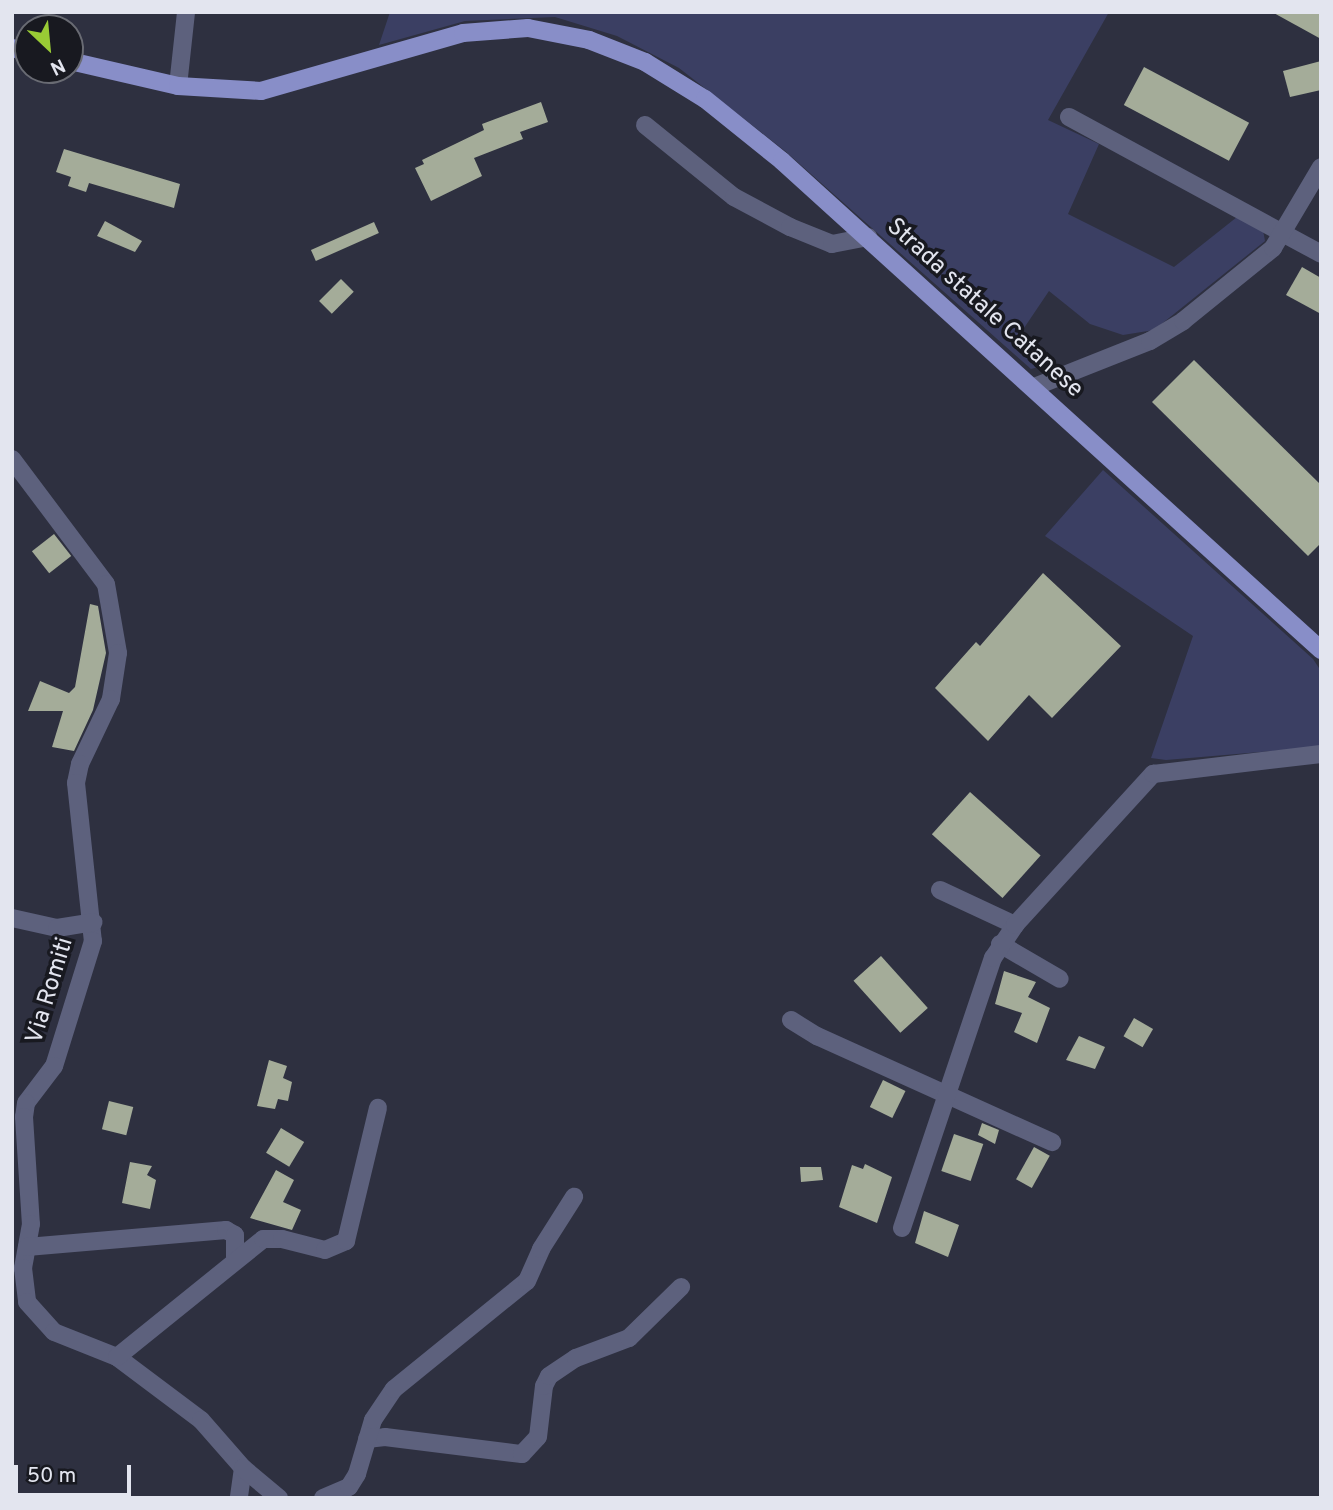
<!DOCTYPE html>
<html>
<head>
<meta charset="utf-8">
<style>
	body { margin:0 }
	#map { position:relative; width:1333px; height:1510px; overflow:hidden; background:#2e3040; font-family:Overpass,sans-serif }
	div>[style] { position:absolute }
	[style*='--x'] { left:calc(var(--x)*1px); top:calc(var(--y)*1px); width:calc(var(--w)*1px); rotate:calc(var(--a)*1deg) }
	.green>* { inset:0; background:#3b3f63 }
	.building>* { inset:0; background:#a4ac99; transform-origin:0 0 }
	.minor>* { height:18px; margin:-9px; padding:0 9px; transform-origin:9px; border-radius:9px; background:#5d617d }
	.major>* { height:18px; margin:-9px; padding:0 9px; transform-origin:9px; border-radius:9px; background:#888ec8 }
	span { translate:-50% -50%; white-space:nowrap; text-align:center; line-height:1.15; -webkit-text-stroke:7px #181920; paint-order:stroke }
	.street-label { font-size:24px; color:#e3e5ef }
	.frame { position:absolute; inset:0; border:14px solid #e3e5ef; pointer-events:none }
	.north { position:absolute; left:14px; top:14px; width:70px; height:70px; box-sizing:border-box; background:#181920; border:2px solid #696b73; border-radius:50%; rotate:154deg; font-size:19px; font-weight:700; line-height:28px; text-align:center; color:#e3e5ef }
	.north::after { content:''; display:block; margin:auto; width:24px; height:32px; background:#99cb35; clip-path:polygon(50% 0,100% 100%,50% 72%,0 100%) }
	.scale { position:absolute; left:14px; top:1465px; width:117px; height:32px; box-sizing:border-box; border:4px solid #e3e5ef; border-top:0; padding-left:9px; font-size:21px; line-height:24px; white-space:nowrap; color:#e3e5ef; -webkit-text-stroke:5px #181920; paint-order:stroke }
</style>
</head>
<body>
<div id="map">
	<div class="green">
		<i style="clip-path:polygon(390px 12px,1109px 12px,1048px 120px,1099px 144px,1068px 214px,1174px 267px,1237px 217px,1263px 230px,1265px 241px,1154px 330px,1123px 335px,1090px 324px,1049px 291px,1022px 331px,1046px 365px,1031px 369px,785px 151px,679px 68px,617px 36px,555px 17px,465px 21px,379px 45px)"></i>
		<i style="clip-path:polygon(1103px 470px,1313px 659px,1321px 671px,1321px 747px,1166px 760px,1151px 758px,1193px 636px,1045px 536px)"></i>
	</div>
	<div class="building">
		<i style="clip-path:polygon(1272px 12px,1321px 12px,1321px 39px)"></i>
		<i style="clip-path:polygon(1321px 61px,1321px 90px,1290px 97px,1283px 71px)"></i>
		<i style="left:1144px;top:67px;width:119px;height:43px;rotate:28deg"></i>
		<i style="clip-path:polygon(541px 102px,548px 122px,520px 132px,523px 139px,474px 158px,482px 176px,431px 201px,415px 168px,424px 164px,422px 160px,484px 130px,482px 124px)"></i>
		<i style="clip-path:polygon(64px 149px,180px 184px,174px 208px,89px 183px,86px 192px,68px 186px,71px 177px,56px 172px)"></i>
		<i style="clip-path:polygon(105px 221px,142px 241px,135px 252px,97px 236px)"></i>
		<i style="left:374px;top:222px;width:12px;height:69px;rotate:66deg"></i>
		<i style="clip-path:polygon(1302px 267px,1321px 278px,1321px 314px,1286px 295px)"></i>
		<i style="left:341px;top:279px;width:18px;height:31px;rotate:45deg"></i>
		<i style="clip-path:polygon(1194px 360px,1321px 485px,1321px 543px,1308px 556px,1152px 402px)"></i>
		<i style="left:54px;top:534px;width:28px;height:28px;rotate:52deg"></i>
		<i style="clip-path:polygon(1043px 573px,1121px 646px,1052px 718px,1029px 695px,988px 741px,935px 688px,976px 642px,980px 646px)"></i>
		<i style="clip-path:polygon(90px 604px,98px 606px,106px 653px,93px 710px,74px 751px,52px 747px,63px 711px,28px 711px,40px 681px,69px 693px,75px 687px)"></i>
		<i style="left:970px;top:792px;width:95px;height:57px;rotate:42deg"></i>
		<i style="left:881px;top:956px;width:70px;height:37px;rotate:48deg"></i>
		<i style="clip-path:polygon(1004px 971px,1036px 982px,1028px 997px,1050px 1008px,1037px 1043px,1014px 1032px,1022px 1013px,995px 1004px)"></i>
		<i style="left:1134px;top:1018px;width:22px;height:21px;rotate:30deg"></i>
		<i style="clip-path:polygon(1079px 1036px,1105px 1047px,1095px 1069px,1066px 1060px)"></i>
		<i style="clip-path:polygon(269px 1060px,287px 1066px,283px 1078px,292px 1082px,288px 1101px,278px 1099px,275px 1109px,257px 1106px)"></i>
		<i style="left:883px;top:1080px;width:25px;height:30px;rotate:26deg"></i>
		<i style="left:109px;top:1101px;width:25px;height:29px;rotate:14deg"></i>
		<i style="clip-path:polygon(982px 1123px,999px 1130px,995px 1144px,978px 1135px)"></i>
		<i style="left:281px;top:1128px;width:27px;height:29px;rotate:31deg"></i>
		<i style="left:954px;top:1134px;width:31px;height:39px;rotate:19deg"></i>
		<i style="left:1034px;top:1147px;width:18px;height:37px;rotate:29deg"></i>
		<i style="clip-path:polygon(130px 1162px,152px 1166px,147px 1175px,156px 1180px,150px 1209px,122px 1203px)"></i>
		<i style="clip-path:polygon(865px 1164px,892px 1177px,877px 1223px,839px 1207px,852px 1165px,863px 1169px)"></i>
		<i style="clip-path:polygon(800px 1167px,821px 1167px,823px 1180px,801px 1182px)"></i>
		<i style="clip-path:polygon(276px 1170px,294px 1180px,283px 1202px,301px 1210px,292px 1230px,250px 1218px)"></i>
		<i style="clip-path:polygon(924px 1211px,959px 1225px,948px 1257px,915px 1243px)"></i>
	</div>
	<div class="minor">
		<i style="--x:178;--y:86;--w:74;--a:-83.8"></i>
		<i style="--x:1069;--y:117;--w:287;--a:28.5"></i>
		<i style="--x:645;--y:125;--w:114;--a:39"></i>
		<i style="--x:734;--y:197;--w:64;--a:28.2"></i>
		<i style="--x:790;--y:227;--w:45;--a:22"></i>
		<i style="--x:832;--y:244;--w:37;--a:-11"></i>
		<i style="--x:1034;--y:387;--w:125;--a:-21.6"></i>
		<i style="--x:1150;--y:341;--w:39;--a:-31"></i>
		<i style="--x:1183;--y:321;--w:116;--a:-39"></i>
		<i style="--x:1273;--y:248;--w:94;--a:-59.3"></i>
		<i style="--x:12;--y:459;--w:156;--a:53.1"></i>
		<i style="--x:106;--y:584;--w:70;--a:80.1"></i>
		<i style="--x:118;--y:653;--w:47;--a:98.7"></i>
		<i style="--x:111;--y:699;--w:72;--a:115.5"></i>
		<i style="--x:80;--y:764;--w:19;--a:102"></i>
		<i style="--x:76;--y:783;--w:159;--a:83.9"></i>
		<i style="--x:93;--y:941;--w:131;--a:107.3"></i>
		<i style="--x:54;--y:1066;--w:46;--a:127.1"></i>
		<i style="--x:26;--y:1103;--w:14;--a:98"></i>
		<i style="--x:24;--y:1117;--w:107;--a:86.3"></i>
		<i style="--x:31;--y:1224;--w:45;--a:100.3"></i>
		<i style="--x:23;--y:1268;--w:34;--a:83"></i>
		<i style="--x:27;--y:1302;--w:40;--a:48"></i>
		<i style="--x:54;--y:1332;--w:68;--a:21.6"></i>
		<i style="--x:117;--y:1357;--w:105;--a:36.9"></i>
		<i style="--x:201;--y:1420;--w:64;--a:48.8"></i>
		<i style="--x:243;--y:1468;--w:30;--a:98"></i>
		<i style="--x:940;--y:890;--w:83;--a:25"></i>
		<i style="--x:12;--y:918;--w:46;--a:12.5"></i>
		<i style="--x:57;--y:928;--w:37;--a:-9"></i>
		<i style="--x:1000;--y:944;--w:69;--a:30.3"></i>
		<i style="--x:791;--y:1020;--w:31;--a:32"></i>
		<i style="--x:817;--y:1036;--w:258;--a:24.3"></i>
		<i style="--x:902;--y:1228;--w:285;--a:-71.4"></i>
		<i style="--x:993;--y:958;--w:40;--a:-56"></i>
		<i style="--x:1015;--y:925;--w:205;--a:-47.6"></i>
		<i style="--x:1153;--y:774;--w:169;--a:-6.8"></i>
		<i style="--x:27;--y:1247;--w:200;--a:-4.9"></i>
		<i style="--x:226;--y:1230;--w:10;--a:29"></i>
		<i style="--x:235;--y:1235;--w:22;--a:90"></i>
		<i style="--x:117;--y:1357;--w:188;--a:-38.9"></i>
		<i style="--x:263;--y:1239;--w:19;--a:0"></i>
		<i style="--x:282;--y:1239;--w:44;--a:14.3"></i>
		<i style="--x:325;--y:1250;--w:23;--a:-23"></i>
		<i style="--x:346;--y:1241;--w:137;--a:-76.5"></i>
		<i style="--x:367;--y:1439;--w:18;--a:-6"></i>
		<i style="--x:385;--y:1437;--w:138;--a:7.1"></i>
		<i style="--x:522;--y:1454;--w:23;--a:-47"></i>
		<i style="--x:538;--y:1437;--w:51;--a:-83.3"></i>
		<i style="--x:544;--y:1386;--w:11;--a:-63"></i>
		<i style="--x:549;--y:1376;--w:32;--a:-34"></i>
		<i style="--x:576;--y:1358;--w:57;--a:-20.7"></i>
		<i style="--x:629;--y:1338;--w:73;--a:-44.4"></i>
		<i style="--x:243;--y:1468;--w:47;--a:39.8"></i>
		<i style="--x:323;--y:1498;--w:28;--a:-23"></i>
		<i style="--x:349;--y:1487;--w:15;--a:-58"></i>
		<i style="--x:357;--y:1474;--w:56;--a:-73.5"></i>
		<i style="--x:373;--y:1420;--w:37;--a:-56"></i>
		<i style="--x:394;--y:1389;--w:171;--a:-39.1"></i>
		<i style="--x:527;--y:1281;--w:35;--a:-66"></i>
		<i style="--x:541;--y:1249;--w:62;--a:-57.6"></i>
	</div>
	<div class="major">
		<i style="--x:12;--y:48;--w:16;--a:14"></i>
		<i style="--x:70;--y:61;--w:111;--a:13"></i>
		<i style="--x:178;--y:86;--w:83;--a:3.4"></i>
		<i style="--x:261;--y:91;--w:210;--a:-16"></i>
		<i style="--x:463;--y:33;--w:65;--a:-4.4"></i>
		<i style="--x:528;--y:28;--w:62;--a:11.1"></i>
		<i style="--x:589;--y:40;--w:60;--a:21.4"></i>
		<i style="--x:645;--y:62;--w:70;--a:31.7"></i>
		<i style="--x:705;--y:99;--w:99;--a:38.8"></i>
		<i style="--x:782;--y:161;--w:728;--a:42.22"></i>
	</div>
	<div class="street-label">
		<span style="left:984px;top:309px;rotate:42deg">Strada statale Catanese</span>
		<span style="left:51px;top:991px;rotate:-73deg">Via Romiti</span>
	</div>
	<div class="frame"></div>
	<div class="north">N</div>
	<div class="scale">50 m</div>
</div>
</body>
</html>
